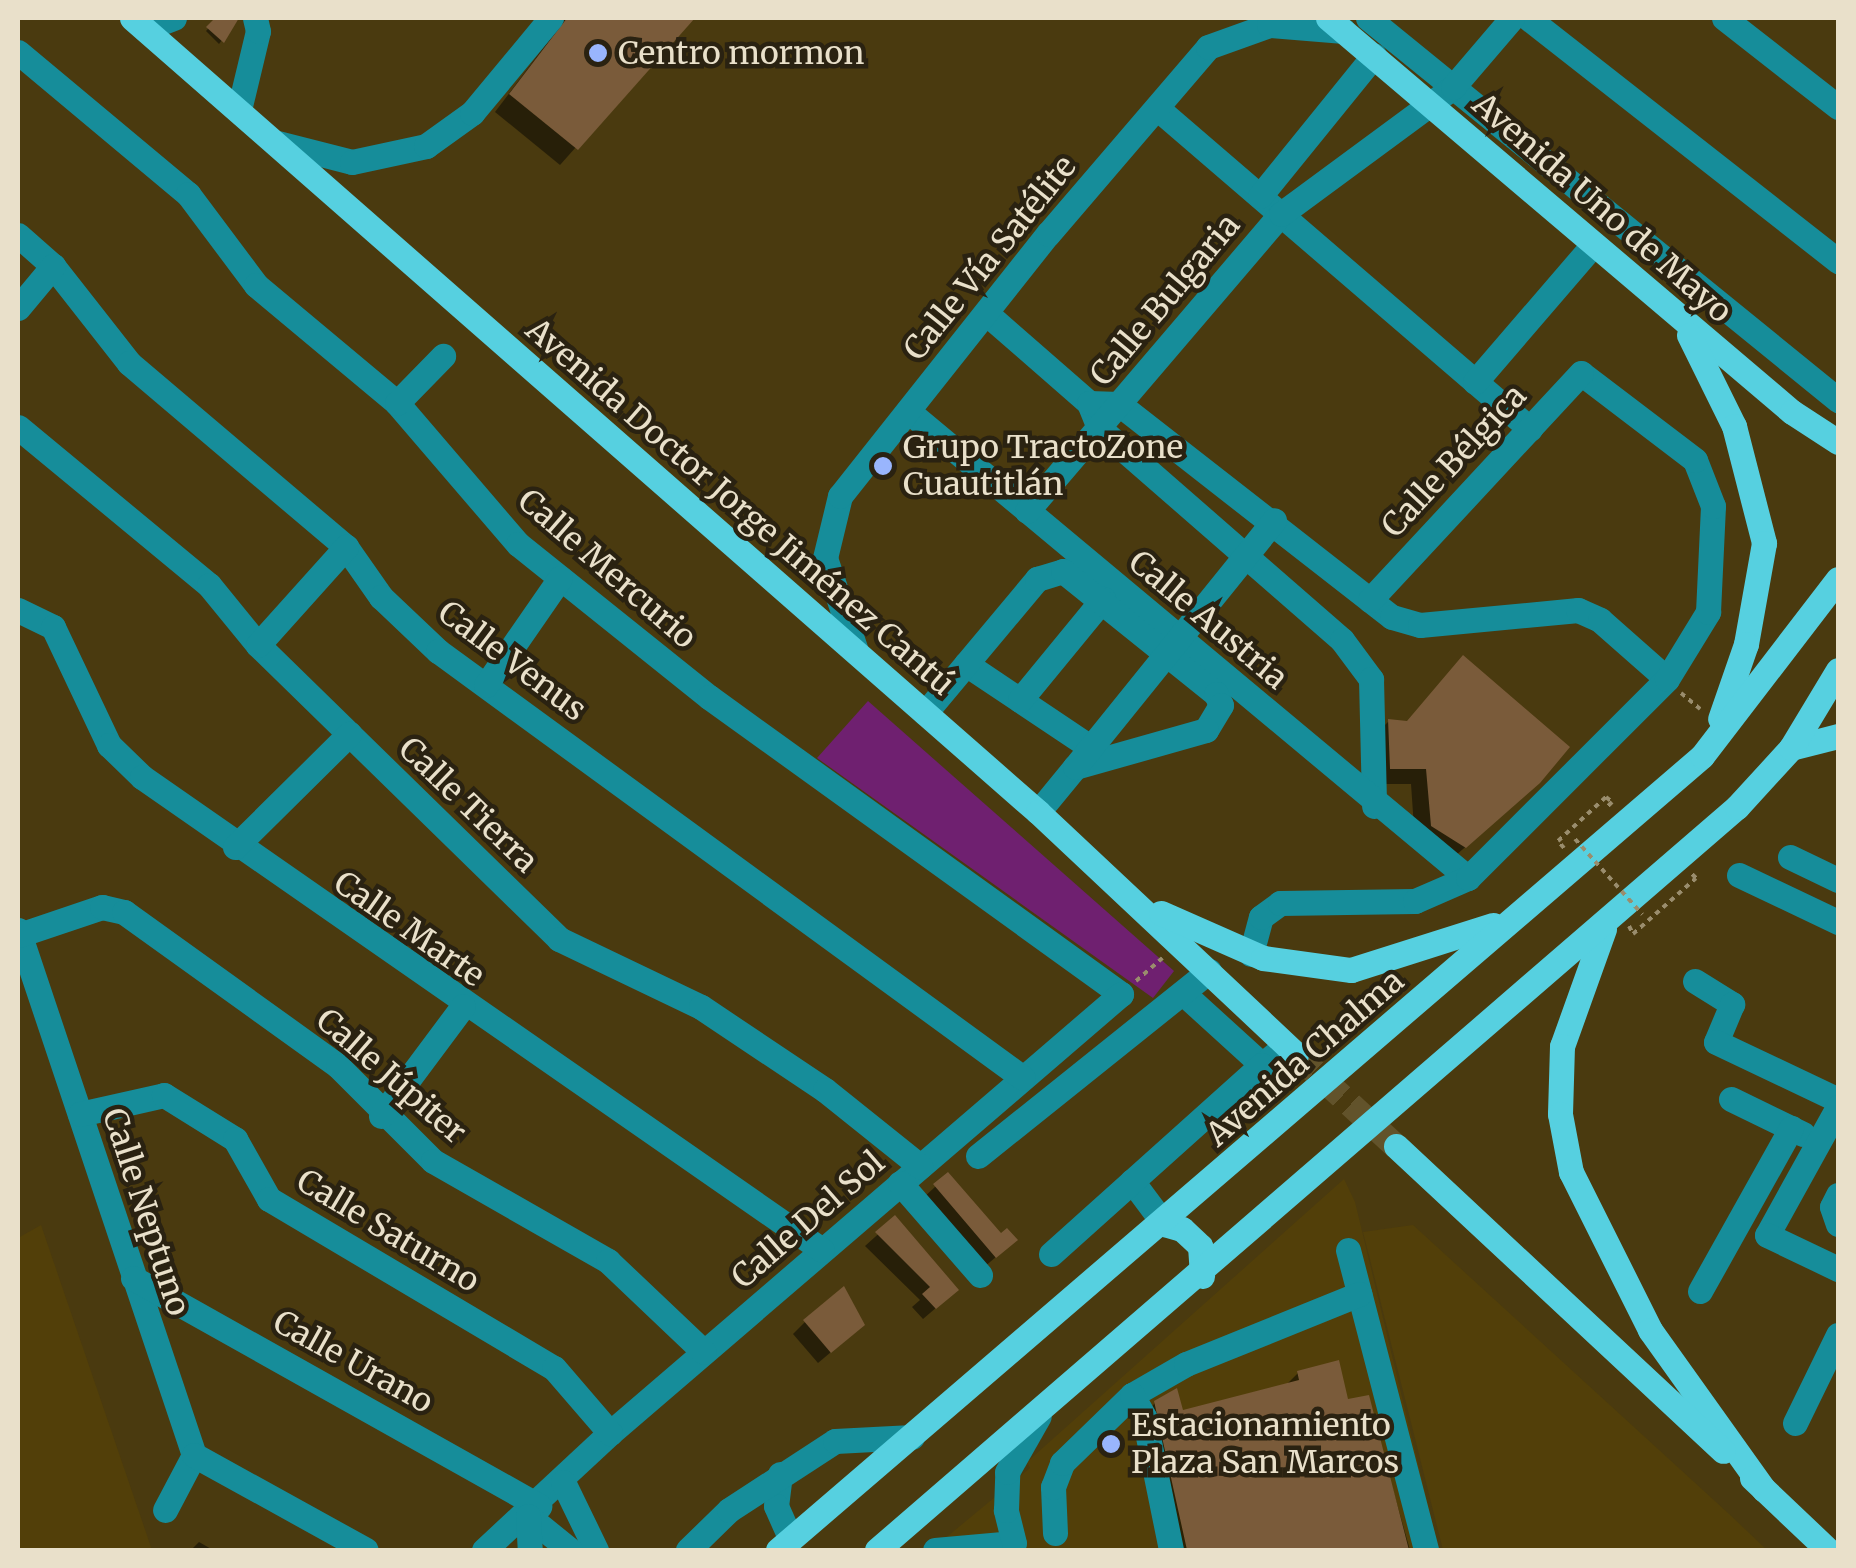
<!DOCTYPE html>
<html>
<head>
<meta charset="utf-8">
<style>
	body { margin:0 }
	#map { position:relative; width:1856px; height:1568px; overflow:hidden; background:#4a3a0f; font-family:Merriweather,serif }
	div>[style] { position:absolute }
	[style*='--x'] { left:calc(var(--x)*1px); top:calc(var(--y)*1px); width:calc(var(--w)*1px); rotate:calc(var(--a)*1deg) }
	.built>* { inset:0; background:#523f09 }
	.green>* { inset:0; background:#6f2070 }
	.shadow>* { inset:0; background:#0007 }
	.building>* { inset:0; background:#7a5b3a }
	.major-tunnel>* { height:25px; margin-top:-12.5px; transform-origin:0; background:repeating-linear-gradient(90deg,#62532b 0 25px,transparent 0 37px) }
	.path>* { height:4px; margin-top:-2px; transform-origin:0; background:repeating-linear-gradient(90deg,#9a8d6d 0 5px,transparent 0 10px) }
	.minor>* { height:25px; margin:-12.5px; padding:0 12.5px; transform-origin:12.5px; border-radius:12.5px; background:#168d9a }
	.major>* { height:25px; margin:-12.5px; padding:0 12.5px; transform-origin:12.5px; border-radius:12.5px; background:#56d0e0 }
	.path-bridge>* { height:4px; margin-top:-2px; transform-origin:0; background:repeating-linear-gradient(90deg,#9a8d6d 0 5px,transparent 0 10px) }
	.dots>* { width:28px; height:28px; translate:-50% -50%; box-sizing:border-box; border:5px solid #2a2211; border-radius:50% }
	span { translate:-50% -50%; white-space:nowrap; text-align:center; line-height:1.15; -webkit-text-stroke:9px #2a2211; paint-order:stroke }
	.poi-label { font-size:32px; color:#e9e0ca }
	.left { translate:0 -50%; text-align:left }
	.street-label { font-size:32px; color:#e9e0ca }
	.frame { position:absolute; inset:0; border:20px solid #e9e0ca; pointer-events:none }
</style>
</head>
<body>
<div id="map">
	<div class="built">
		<i style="clip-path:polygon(1344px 1179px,1355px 1202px,1439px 1550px,931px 1550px,1030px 1468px,1027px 1462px)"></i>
		<i style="clip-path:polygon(41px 1225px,152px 1550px,18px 1550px,18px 1238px)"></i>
		<i style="clip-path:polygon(1413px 1225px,1728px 1513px,1767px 1550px,1443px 1550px,1363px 1232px)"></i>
	</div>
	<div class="green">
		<i style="clip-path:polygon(868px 701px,1174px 971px,1153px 998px,817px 758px)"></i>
	</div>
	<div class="shadow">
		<i style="clip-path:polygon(218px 18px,239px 18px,219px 44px,206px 31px)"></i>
		<i style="clip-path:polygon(566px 18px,691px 18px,560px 165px,495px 112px)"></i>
		<i style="clip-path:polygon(1389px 721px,1406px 723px,1521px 799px,1448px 862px,1415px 842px,1411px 784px,1375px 784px,1373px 737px)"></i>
		<i style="clip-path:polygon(948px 1175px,1003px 1251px,983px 1268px,923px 1198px)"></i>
		<i style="clip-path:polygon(895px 1219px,944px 1301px,923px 1319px,912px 1307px,920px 1300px,865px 1246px)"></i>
		<i style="clip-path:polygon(805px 1322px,850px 1336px,818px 1363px,793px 1334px)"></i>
		<i style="clip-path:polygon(1298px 1373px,1347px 1402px,1367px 1398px,1410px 1550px,1165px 1550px,1139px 1420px,1155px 1403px,1181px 1413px,1285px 1386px)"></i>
		<i style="clip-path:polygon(199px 1542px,213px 1550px,191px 1550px)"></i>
	</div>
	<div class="building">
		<i style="clip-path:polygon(215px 18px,239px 18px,224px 43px,206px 27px)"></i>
		<i style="clip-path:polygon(567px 18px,695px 18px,578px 150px,509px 94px)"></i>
		<i style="clip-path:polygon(1463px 655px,1570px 747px,1540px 783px,1466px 848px,1431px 826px,1426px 769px,1390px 769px,1388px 719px,1407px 721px)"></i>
		<i style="clip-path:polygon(948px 1172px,1001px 1233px,1007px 1228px,1018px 1240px,996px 1258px,933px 1184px)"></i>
		<i style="clip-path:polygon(895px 1215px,959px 1290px,936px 1309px,922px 1294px,930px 1287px,875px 1232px)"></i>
		<i style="clip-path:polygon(844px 1286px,865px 1325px,831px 1353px,803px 1320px)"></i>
		<i style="clip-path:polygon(1339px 1360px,1348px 1399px,1369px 1395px,1409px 1550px,1187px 1550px,1154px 1401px,1177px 1388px,1183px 1410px,1299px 1380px,1297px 1371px)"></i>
	</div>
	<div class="major-tunnel">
		<i style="--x:1296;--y:1054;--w:136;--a:42.6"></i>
	</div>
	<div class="path">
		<i style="--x:1681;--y:693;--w:25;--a:40"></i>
		<i style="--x:1564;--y:848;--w:9;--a:-131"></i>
		<i style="--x:1558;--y:841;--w:65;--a:-42.5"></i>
		<i style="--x:1606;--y:797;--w:8;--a:40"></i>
		<i style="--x:1612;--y:802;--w:8;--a:135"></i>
		<i style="--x:1629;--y:926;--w:9;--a:63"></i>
		<i style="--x:1633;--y:934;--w:84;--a:-41.6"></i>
		<i style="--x:1696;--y:878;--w:7;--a:-135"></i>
		<i style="--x:1136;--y:981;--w:35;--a:-41"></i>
	</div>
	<div class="minor">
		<i style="--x:1368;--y:18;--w:606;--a:39.1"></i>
		<i style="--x:1528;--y:18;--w:394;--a:38.1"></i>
		<i style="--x:1724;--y:18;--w:145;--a:38"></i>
		<i style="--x:145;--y:29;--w:31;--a:-21"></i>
		<i style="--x:18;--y:52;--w:222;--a:39.9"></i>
		<i style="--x:188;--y:194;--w:114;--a:53.2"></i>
		<i style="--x:256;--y:285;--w:184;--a:39.9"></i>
		<i style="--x:397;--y:403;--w:186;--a:49.4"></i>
		<i style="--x:518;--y:544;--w:245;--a:38.7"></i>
		<i style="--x:709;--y:697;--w:508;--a:35.79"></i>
		<i style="--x:1121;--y:994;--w:674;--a:139.33"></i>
		<i style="--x:610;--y:1433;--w:172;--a:137.1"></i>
		<i style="--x:1157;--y:108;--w:492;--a:40.7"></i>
		<i style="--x:239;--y:110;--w:81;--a:-76.5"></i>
		<i style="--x:258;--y:31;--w:13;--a:-103"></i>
		<i style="--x:278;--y:143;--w:76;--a:14.4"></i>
		<i style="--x:352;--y:162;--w:76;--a:-12.2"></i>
		<i style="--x:426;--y:146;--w:57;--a:-35.7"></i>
		<i style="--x:472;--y:113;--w:124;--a:-50.3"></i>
		<i style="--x:1260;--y:196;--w:181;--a:-51"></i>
		<i style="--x:18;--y:235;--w:47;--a:41.5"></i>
		<i style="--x:53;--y:266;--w:123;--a:51.9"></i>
		<i style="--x:129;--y:363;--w:285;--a:40.3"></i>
		<i style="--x:346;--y:547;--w:61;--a:55"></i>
		<i style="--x:381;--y:597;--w:79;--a:43.5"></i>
		<i style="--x:438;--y:651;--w:724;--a:36.13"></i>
		<i style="--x:18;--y:308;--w:55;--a:-50.2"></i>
		<i style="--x:986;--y:313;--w:137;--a:41.1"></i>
		<i style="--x:1089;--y:403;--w:27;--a:68"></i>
		<i style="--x:1099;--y:428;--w:322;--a:41.1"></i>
		<i style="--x:1342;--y:640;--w:49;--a:53.4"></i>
		<i style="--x:1371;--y:679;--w:127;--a:88.6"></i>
		<i style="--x:1475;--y:382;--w:181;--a:-49.3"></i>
		<i style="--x:397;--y:403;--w:66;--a:-45.6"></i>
		<i style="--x:1089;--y:403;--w:30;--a:2"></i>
		<i style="--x:1119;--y:404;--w:346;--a:38"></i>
		<i style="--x:1392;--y:617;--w:29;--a:16"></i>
		<i style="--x:1420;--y:625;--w:159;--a:-5.4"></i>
		<i style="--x:1578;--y:610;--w:24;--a:24"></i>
		<i style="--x:1600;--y:620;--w:89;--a:41.4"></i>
		<i style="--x:908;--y:411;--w:729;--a:39.83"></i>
		<i style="--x:18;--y:427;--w:248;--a:39.6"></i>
		<i style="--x:209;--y:585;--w:77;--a:50.8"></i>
		<i style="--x:258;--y:645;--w:421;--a:44.3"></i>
		<i style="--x:559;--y:939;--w:157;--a:25.6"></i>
		<i style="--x:701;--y:1007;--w:149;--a:33.8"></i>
		<i style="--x:825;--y:1090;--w:122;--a:38.7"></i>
		<i style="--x:1027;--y:511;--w:391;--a:-49.5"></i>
		<i style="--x:1281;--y:214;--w:214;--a:-36.4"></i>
		<i style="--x:1453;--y:87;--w:91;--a:-49.5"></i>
		<i style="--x:18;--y:610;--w:39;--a:26"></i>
		<i style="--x:53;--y:627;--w:131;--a:64.6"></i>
		<i style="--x:109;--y:745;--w:46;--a:44.1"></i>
		<i style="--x:142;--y:777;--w:828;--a:34.82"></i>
		<i style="--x:258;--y:645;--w:132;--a:-48.1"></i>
		<i style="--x:856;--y:651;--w:98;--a:-108.4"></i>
		<i style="--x:825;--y:558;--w:64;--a:-76.4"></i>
		<i style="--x:840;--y:496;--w:335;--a:-51.6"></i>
		<i style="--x:1048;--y:234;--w:246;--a:-49.4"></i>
		<i style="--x:1208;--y:47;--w:65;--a:-19.8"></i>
		<i style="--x:1269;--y:25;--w:75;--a:4.6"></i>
		<i style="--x:966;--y:664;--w:149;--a:33.8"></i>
		<i style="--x:486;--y:685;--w:130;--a:-55.3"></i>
		<i style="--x:1020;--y:700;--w:131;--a:-50.6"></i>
		<i style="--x:925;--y:713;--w:175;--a:-50.1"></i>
		<i style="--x:1037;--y:579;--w:27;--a:-17"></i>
		<i style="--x:1063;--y:571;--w:196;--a:38.8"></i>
		<i style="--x:1216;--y:694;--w:12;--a:66"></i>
		<i style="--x:1221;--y:705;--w:29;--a:121"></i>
		<i style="--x:1206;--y:730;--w:136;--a:164.2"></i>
		<i style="--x:1075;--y:767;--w:58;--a:129.4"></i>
		<i style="--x:1075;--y:767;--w:317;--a:-51.1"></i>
		<i style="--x:235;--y:847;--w:161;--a:-44.7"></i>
		<i style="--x:1790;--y:857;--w:53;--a:25.6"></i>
		<i style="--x:1739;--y:875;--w:110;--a:25.4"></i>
		<i style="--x:18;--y:930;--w:554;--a:71.47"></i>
		<i style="--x:194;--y:1455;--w:62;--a:117.8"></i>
		<i style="--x:19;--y:935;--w:88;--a:-18.6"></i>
		<i style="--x:102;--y:907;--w:23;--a:13"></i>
		<i style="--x:124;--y:912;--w:264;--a:35.7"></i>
		<i style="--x:338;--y:1066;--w:134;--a:45"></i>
		<i style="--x:433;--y:1161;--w:202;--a:29.7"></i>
		<i style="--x:608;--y:1261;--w:132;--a:43.5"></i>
		<i style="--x:1251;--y:954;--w:38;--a:-75"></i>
		<i style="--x:1261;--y:917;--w:24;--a:-36"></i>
		<i style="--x:1280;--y:903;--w:135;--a:-0.8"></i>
		<i style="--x:1415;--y:901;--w:58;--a:-23.5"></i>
		<i style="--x:1468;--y:878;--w:281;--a:-45"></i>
		<i style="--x:1667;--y:679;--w:79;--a:-58.5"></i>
		<i style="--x:1708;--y:612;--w:106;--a:-87.3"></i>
		<i style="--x:1713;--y:506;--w:49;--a:-111.4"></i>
		<i style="--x:1695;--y:460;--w:143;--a:-142.7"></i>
		<i style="--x:1581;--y:373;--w:310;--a:132.9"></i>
		<i style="--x:1695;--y:981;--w:44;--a:31.9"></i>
		<i style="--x:1732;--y:1004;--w:41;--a:112.8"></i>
		<i style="--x:1716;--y:1042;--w:135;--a:25.4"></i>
		<i style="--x:1183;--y:993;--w:107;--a:42.3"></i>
		<i style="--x:1262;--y:1065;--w:17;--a:-40"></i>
		<i style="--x:1731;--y:1099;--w:80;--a:25.9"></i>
		<i style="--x:1838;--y:1107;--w:146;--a:119"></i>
		<i style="--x:1767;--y:1235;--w:79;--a:25.6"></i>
		<i style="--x:80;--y:1114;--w:86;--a:-12.7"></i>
		<i style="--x:164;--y:1095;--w:84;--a:31.8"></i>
		<i style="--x:235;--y:1139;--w:69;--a:60.5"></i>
		<i style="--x:269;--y:1199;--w:331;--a:30.7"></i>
		<i style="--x:554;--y:1368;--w:86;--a:49.3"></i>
		<i style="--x:381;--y:1116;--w:137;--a:-53.3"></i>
		<i style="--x:978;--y:1156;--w:296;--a:-38.7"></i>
		<i style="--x:1132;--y:1181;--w:54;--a:53.3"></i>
		<i style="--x:900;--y:1183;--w:122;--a:49"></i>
		<i style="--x:1838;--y:1195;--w:13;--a:117"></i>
		<i style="--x:1832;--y:1207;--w:18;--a:71"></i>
		<i style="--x:1348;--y:1250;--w:310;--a:75.4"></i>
		<i style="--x:1051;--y:1254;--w:283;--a:-41.9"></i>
		<i style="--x:133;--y:1278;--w:466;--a:29.3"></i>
		<i style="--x:1700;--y:1291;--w:187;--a:-60.8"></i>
		<i style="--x:1132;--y:1395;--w:62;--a:-29.9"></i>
		<i style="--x:1186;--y:1364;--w:187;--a:-22"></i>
		<i style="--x:1795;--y:1423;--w:98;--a:-64"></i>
		<i style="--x:194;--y:1455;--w:196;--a:28.9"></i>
		<i style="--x:780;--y:1474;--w:32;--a:97"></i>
		<i style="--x:776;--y:1506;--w:36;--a:66"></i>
		<i style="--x:563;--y:1482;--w:76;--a:64.1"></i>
		<i style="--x:528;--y:1516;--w:54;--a:39"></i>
		<i style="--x:528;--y:1516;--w:34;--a:87"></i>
		<i style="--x:1055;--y:1533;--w:46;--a:-92.5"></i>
		<i style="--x:1053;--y:1487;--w:26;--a:-69"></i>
		<i style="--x:1062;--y:1463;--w:98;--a:-44.2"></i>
		<i style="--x:1132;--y:1395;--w:25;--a:61"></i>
		<i style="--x:1144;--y:1417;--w:136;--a:78.5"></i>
		<i style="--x:688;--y:1550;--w:57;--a:-44.3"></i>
		<i style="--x:729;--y:1510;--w:126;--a:-33.1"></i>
		<i style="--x:835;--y:1441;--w:77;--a:-3"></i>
		<i style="--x:935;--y:1550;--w:79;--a:-5.1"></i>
		<i style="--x:1014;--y:1543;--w:34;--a:-104"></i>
		<i style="--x:1006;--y:1510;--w:38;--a:-88"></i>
		<i style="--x:1007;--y:1472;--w:64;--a:-60.3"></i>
	</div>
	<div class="major">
		<i style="--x:132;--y:18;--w:1205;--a:41.23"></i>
		<i style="--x:1038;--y:812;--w:354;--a:43.2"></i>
		<i style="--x:1328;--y:18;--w:609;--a:40.34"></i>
		<i style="--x:1792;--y:412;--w:55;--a:33.1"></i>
		<i style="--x:1689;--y:335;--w:102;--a:63.7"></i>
		<i style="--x:1734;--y:426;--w:121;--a:75.6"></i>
		<i style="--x:1764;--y:543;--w:103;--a:100.1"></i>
		<i style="--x:1746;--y:644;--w:79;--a:109.1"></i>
		<i style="--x:1791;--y:748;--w:49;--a:-14.3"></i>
		<i style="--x:1161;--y:913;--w:111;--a:23.8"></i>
		<i style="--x:1263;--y:958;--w:89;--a:7.8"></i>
		<i style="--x:1351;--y:970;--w:149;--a:-17.6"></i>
		<i style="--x:1604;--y:929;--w:124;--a:109.7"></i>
		<i style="--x:1562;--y:1046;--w:68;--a:91.7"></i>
		<i style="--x:1560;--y:1114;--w:59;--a:79.3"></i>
		<i style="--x:1571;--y:1172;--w:177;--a:63.4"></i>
		<i style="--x:1650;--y:1330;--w:196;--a:54.5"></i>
		<i style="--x:1396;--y:1146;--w:447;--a:43"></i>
		<i style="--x:1164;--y:1224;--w:19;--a:16"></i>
		<i style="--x:1182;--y:1229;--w:25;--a:43"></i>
		<i style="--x:1200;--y:1246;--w:30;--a:86"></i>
		<i style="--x:1752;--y:1478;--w:105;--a:43.5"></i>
		<i style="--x:778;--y:1550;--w:1218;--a:-40.67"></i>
		<i style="--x:1702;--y:756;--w:223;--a:-52.5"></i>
		<i style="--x:877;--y:1550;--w:1137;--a:-40.83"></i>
		<i style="--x:1737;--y:807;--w:80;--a:-47.5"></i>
		<i style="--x:1791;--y:748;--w:91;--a:-58.9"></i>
	</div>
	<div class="path-bridge">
		<i style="--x:1575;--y:839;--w:101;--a:48.2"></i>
	</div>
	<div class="dots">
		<i style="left:598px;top:53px;background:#99b5fd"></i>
		<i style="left:883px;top:466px;background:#99b5fd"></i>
		<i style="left:1111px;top:1444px;background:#99b5fd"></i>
	</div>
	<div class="poi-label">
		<span class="left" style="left:618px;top:53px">Centro mormon</span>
		<span class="left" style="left:903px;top:466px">Grupo TractoZone<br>Cuautitlán</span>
		<span class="left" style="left:1131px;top:1444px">Estacionamiento<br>Plaza San Marcos</span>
	</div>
	<div class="street-label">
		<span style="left:1602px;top:208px;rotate:41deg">Avenida Uno de Mayo</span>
		<span style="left:990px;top:258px;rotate:-51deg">Calle Vía Satélite</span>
		<span style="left:1165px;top:300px;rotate:-50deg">Calle Bulgaria</span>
		<span style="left:1454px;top:461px;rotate:-47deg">Calle Bélgica</span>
		<span style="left:740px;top:507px;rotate:41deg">Avenida Doctor Jorge Jiménez Cantú</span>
		<span style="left:607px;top:569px;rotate:41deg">Calle Mercurio</span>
		<span style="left:1208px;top:620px;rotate:40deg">Calle Austria</span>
		<span style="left:512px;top:661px;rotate:37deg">Calle Venus</span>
		<span style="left:468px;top:805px;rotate:44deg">Calle Tierra</span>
		<span style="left:409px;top:929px;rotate:35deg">Calle Marte</span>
		<span style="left:1305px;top:1058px;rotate:-41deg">Avenida Chalma</span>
		<span style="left:391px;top:1076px;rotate:41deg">Calle Júpiter</span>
		<span style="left:146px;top:1212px;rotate:72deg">Calle Neptuno</span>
		<span style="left:808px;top:1220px;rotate:-41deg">Calle Del Sol</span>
		<span style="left:388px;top:1231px;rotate:31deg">Calle Saturno</span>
		<span style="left:353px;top:1362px;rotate:29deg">Calle Urano</span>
	</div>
	<div class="frame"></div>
</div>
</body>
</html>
